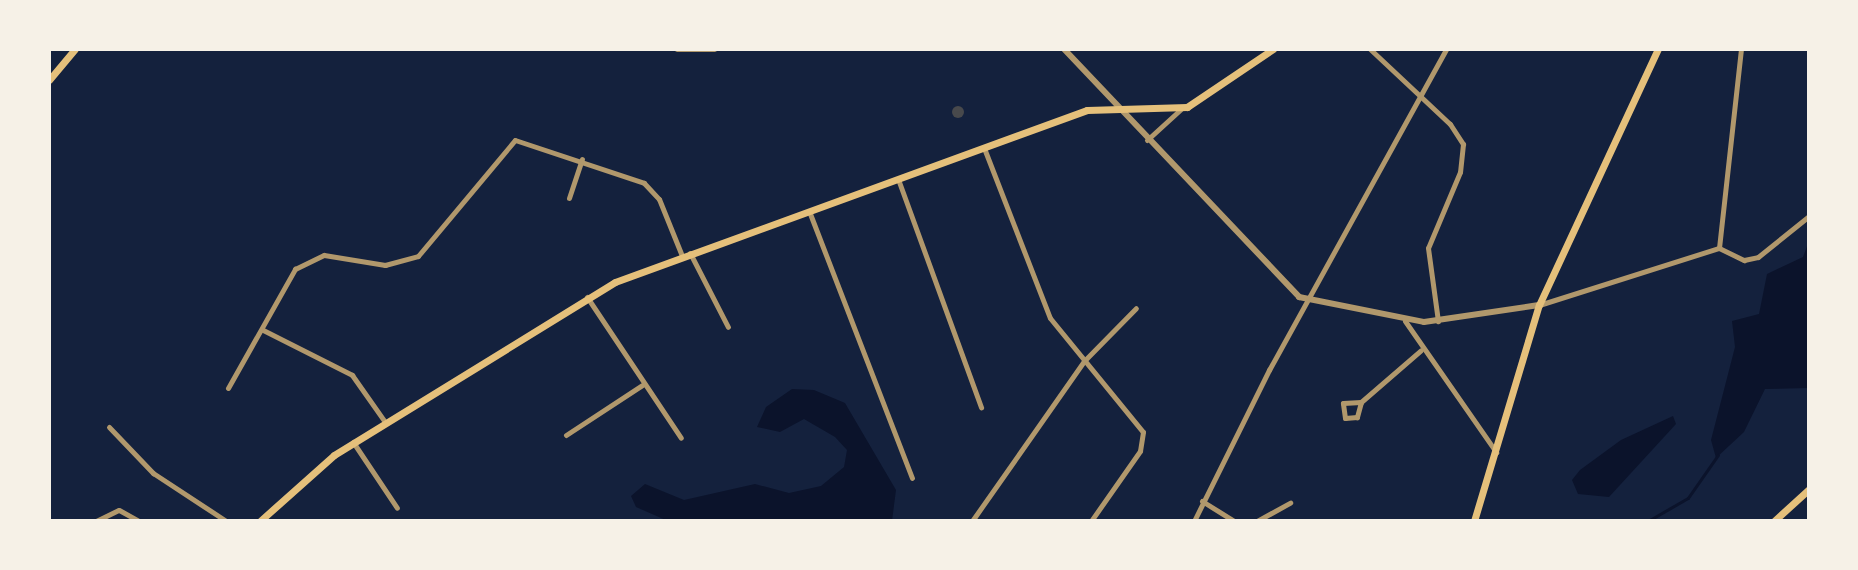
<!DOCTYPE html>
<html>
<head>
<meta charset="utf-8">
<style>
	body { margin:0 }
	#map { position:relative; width:1858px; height:570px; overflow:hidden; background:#14213d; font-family:Merriweather,serif }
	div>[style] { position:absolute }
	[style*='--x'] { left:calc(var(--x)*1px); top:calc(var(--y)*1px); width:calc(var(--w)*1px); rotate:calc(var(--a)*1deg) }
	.water>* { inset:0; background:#0b132b }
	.stream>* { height:2.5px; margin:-1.25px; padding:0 1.25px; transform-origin:1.25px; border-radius:1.25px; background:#0b132b }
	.building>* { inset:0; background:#48494c }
	.round { border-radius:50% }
	.minor>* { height:5px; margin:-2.5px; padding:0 2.5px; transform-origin:2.5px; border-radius:2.5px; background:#b1986c }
	.tertiary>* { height:6px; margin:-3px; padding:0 3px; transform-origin:3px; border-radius:3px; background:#b1986c }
	.secondary>* { height:7px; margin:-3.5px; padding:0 3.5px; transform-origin:3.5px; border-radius:3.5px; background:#e5c07b }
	span { translate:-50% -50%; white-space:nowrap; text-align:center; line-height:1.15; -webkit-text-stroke:7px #f6f1e7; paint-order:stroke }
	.frame { position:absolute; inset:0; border:51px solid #f6f1e7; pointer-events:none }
</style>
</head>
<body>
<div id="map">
	<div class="water">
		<i style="clip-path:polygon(1809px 241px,1809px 388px,1765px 389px,1744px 432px,1716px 458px,1711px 440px,1735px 347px,1732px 321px,1759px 314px,1767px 274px,1803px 257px)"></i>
		<i style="clip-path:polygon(792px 389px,814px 390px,845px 403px,896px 490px,892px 521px,668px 521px,636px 507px,631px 496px,645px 484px,684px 500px,755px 484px,789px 493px,821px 486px,844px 467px,847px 450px,835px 437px,804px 419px,780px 432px,757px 427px,766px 407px)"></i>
		<i style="clip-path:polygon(1673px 416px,1676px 424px,1609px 497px,1578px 494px,1572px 480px,1580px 470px,1621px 440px)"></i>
	</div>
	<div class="stream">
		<i style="--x:1648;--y:521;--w:46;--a:-29.9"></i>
		<i style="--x:1688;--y:498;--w:52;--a:-55.1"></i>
	</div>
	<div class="building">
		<i class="round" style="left:952px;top:106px;width:12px;height:12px"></i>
	</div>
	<div class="minor">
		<i style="--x:677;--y:49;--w:37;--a:0"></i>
		<i style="--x:1370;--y:49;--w:110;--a:43.2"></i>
		<i style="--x:1450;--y:124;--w:24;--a:57"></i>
		<i style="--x:1463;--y:144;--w:28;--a:96"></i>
		<i style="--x:1460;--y:172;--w:82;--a:112.8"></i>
		<i style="--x:1428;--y:248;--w:74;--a:82.2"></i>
		<i style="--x:1147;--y:140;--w:46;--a:-42.4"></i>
		<i style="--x:984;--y:148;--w:182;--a:68.8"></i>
		<i style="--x:1050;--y:318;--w:147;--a:50.8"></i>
		<i style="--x:1143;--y:432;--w:19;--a:99"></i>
		<i style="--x:1140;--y:451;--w:85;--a:125"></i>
		<i style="--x:898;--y:179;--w:243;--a:70"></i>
		<i style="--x:569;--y:198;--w:41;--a:-71.6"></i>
		<i style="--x:809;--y:211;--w:286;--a:68.9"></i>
		<i style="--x:1719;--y:248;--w:28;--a:26"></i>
		<i style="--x:1744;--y:260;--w:14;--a:-12"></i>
		<i style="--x:1758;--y:257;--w:65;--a:-38.8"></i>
		<i style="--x:690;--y:253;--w:83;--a:62.8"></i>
		<i style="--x:587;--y:297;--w:169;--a:56.3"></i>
		<i style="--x:1539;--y:305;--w:189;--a:-17.6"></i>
		<i style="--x:1719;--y:248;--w:200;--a:-83.7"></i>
		<i style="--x:1405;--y:321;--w:160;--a:55.2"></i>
		<i style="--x:263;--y:330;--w:100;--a:26.8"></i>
		<i style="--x:352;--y:375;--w:57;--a:54.9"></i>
		<i style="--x:228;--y:388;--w:137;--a:-60.6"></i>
		<i style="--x:295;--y:269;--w:32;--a:-26"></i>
		<i style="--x:324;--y:255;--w:62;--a:9.3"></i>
		<i style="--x:385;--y:265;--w:34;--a:-15"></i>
		<i style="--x:418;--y:256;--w:151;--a:-50.1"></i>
		<i style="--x:515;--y:140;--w:136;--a:18.4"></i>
		<i style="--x:644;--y:183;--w:22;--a:47"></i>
		<i style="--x:659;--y:199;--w:61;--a:68"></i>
		<i style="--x:1361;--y:402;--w:16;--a:105"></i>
		<i style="--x:1357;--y:417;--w:12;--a:175"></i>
		<i style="--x:1345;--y:418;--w:15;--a:-98"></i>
		<i style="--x:1343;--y:403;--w:18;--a:-3"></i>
		<i style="--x:1361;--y:402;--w:79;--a:-40.9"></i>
		<i style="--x:109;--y:427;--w:64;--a:46.3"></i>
		<i style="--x:153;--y:473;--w:87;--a:33.3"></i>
		<i style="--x:566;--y:435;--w:91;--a:-33.3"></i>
		<i style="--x:353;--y:442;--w:79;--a:56.3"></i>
		<i style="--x:1202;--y:501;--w:38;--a:32"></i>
		<i style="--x:96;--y:521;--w:25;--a:-26"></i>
		<i style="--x:119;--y:510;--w:23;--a:29"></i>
		<i style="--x:972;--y:521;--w:195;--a:-55"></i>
		<i style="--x:1084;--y:361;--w:74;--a:-45.5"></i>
		<i style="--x:1194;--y:521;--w:169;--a:-63.6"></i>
		<i style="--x:1269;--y:370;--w:367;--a:-61.1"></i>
		<i style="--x:1257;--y:521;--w:38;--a:-29"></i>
	</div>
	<div class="tertiary">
		<i style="--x:1064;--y:49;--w:342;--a:46.5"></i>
		<i style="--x:1299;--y:297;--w:127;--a:11.3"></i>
		<i style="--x:1424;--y:322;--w:116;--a:-8.4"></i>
	</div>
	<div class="secondary">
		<i style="--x:49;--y:80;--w:40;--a:-50"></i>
		<i style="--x:260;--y:521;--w:99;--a:-41.7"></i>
		<i style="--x:334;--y:455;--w:330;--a:-31.6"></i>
		<i style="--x:615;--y:282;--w:502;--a:-20.02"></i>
		<i style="--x:1087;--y:110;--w:100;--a:-1.7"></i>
		<i style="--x:1187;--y:107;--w:104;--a:-34"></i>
		<i style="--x:1474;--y:521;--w:226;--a:-73.3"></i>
		<i style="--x:1539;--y:305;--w:282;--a:-65.1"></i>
		<i style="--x:1774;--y:521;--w:47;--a:-42.4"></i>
	</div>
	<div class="frame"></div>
</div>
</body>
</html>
